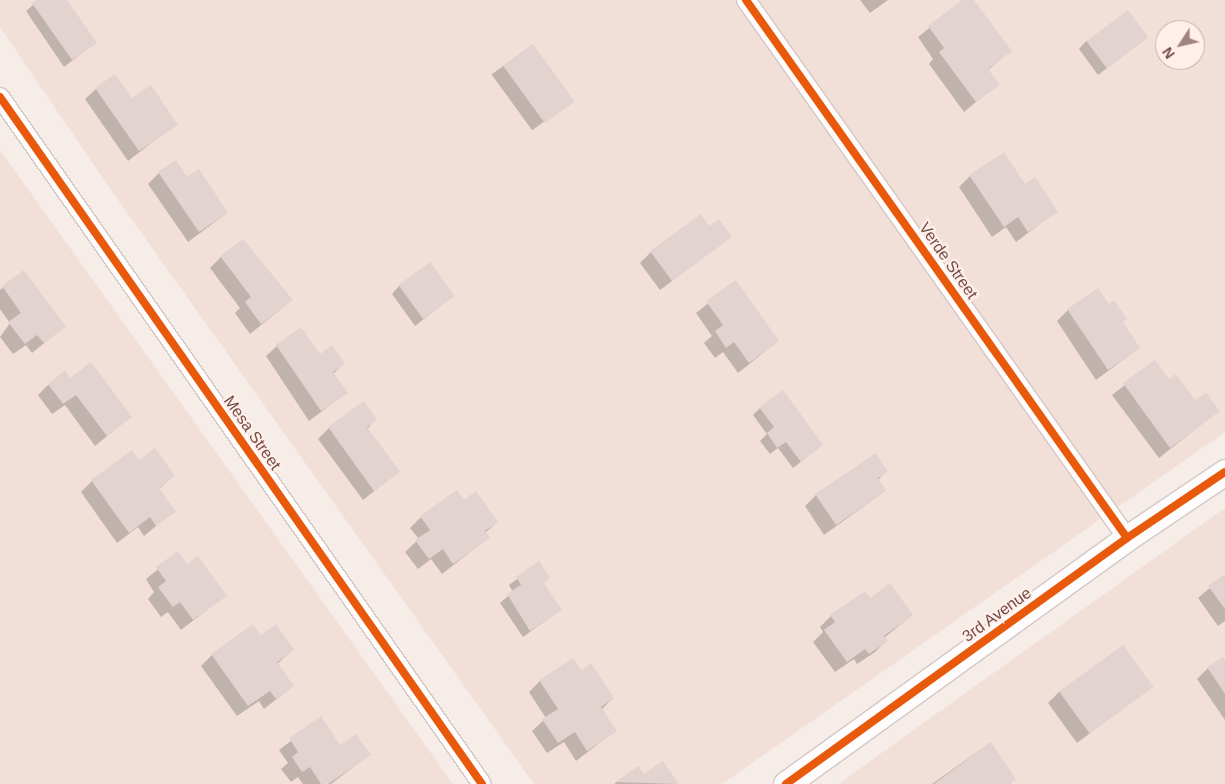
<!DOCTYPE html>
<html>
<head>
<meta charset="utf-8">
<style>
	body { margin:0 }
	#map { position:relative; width:1225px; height:784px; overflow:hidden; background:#f6ece8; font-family:Helvetica,sans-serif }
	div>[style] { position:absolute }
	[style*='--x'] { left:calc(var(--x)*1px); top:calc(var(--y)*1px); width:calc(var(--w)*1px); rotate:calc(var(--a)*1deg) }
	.residential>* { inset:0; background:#f1dfd8 }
	.shadow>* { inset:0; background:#0003; transform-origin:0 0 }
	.building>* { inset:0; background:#e2d3d0; transform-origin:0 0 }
	.roads { filter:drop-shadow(1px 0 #d4c8c5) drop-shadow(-1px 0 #d4c8c5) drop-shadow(0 1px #d4c8c5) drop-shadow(0 -1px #d4c8c5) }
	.street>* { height:18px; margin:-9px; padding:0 9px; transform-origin:9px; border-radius:9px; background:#fefcfc }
	.secondary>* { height:25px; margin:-12.5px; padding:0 12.5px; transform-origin:12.5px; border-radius:12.5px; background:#fefcfc }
	.cycleway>* { height:8px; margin:-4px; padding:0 4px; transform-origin:4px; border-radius:4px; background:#e8590c }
	span { translate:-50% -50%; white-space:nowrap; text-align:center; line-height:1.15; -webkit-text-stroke:4.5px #ffefe8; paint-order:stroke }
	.street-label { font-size:16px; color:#724c49 }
	.north { position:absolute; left:1155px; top:20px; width:50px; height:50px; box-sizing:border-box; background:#ffefe8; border:1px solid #c7aea8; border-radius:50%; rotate:235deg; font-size:14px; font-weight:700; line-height:20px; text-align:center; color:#724c49 }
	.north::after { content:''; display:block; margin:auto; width:18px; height:22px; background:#a08481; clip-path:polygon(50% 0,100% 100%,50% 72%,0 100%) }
</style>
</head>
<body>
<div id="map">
	<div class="residential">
		<i style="clip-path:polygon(evenodd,0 0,1225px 0,1225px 432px,722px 784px,534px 784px,113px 193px,0 27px,0 0,1165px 30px,1195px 30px,1195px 60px,1165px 60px,1165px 30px)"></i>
		<i style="clip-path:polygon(0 150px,453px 784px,0 784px)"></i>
		<i style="clip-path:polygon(1225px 508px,1225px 784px,839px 784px,887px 749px)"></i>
	</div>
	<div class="shadow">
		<i style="clip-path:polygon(39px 0,66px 0,95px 43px,64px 67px,26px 11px)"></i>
		<i style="clip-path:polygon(860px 0,888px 0,870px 13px)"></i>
		<i style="clip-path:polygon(964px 0,973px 0,1010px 51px,988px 70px,998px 84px,964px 112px,929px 64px,933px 59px,918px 37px)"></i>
		<i style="clip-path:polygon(1147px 37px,1098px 75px,1079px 49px,1086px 41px)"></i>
		<i style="left:532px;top:45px;width:69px;height:50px;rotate:54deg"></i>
		<i style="clip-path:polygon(96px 89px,132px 100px,176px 124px,128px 161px,85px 99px)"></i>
		<i style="clip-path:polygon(159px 173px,187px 179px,227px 213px,188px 242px,148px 184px)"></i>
		<i style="clip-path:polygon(970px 176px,1025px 186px,1057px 211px,1016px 242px,1006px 227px,992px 237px,959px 187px)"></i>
		<i style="clip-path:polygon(730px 237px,660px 290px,640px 263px,651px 252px)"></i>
		<i style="clip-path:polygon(221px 257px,292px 300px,250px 334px,235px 313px,240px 308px,210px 268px)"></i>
		<i style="clip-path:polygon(24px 272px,64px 327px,32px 353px,26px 345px,13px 354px,0 337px,10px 323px,0 309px,0 290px)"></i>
		<i style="clip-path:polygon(735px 282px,778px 341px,738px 373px,723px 352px,715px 358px,704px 343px,712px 336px,696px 313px)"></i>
		<i style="clip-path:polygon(399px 286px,453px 296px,415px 326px,392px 294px)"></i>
		<i style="clip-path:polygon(1068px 310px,1122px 322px,1139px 348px,1096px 380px,1057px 321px)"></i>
		<i style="clip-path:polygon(277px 346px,344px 363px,333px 374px,346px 393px,309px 421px,266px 356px)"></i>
		<i style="clip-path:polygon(1154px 362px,1168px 381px,1195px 402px,1218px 411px,1159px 458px,1112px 395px)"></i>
		<i style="clip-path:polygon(70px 379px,130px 417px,95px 446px,65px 405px,52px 414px,38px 395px,48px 385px)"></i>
		<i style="clip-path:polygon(760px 408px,822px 445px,793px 468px,778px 448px,770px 454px,760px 441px,767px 434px,753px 415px)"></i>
		<i style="clip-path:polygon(375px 420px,367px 429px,398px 472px,363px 500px,318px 439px,329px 428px)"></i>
		<i style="clip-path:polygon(139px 461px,173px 476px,158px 490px,174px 511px,144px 536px,138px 527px,117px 543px,81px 492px,92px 481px)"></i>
		<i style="clip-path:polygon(886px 471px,878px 480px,885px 491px,824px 535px,805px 506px,816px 495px)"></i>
		<i style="clip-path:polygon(464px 502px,497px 522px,485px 533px,488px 538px,442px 574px,431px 559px,418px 569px,405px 552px,419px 539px,410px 528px,421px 517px)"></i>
		<i style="clip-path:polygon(178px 553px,187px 566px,225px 596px,181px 630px,168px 612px,161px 617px,148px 599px,154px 592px,146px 579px)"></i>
		<i style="clip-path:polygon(539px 563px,543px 584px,560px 610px,523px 637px,500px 603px,513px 592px,509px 585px)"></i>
		<i style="clip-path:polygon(1225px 575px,1225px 621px,1218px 626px,1198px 598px)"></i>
		<i style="clip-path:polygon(869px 600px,912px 615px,884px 638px,886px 641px,875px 652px,857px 664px,854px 659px,835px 672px,813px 642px,823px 632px,820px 627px,831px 616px)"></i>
		<i style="clip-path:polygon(292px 650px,277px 664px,293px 686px,264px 709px,259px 701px,237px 716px,201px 666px,212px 655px)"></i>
		<i style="clip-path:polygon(1225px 663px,1225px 720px,1197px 679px,1208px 668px)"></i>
		<i style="clip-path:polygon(581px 671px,613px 698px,601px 710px,615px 731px,576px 761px,564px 742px,547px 753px,532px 731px,546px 718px,529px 692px,540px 681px)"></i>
		<i style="clip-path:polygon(1151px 687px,1077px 743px,1048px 703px,1059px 692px)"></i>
		<i style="clip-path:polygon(321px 718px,340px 746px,369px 755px,331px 784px,303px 784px,298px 777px,291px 782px,281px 769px,288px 763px,279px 750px)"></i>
		<i style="clip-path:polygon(990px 743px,1015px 779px,1010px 784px,932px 784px)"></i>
		<i style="clip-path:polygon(663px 763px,677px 784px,614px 784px,638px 767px,644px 776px)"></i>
	</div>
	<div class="building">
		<i style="clip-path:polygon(37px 0,67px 0,97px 43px,72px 60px,32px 3px)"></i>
		<i style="clip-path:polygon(962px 0,974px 0,1012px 51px,988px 69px,1000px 85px,976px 102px,939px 52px,944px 48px,928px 26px)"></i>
		<i style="left:1128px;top:10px;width:34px;height:52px;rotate:53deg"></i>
		<i style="left:533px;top:44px;width:71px;height:37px;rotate:54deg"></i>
		<i style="clip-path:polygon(115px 74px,132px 98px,151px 85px,178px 125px,139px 151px,95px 88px)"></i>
		<i style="clip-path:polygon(1004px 152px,1025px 184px,1035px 177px,1058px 212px,1028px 232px,1018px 217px,1004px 227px,969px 175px)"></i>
		<i style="clip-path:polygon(176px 160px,187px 177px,199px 169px,228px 213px,199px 232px,158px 172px)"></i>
		<i style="clip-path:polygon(701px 214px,709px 226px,719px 219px,732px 237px,672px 281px,650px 251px)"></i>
		<i style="clip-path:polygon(243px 239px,293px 300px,261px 324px,245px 302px,251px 297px,220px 256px)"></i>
		<i style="left:430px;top:262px;width:42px;height:39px;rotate:54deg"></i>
		<i style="clip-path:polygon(24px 270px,66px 327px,44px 343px,37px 335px,25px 344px,8px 322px,21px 313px,2px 286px)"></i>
		<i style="clip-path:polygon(736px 280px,779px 341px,749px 363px,734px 342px,726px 348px,715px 331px,723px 325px,706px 301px)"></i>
		<i style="clip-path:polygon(1098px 288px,1109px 304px,1114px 300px,1127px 319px,1123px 322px,1140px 348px,1108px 370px,1067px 309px)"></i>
		<i style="clip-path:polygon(301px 327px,320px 354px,332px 345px,345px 364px,333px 372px,348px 393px,321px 411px,276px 345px)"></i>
		<i style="clip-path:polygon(1155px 360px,1169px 379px,1176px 374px,1195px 400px,1206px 393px,1220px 411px,1170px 448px,1123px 383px)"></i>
		<i style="clip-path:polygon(91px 362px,132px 417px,107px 436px,76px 395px,63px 404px,48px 384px,65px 370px,70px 378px)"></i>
		<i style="clip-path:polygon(783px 390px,823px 445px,801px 462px,786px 442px,777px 448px,767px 433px,774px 427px,759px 407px)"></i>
		<i style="clip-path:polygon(364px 401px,377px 420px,367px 427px,400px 472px,374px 491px,328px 427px)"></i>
		<i style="clip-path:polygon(155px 448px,175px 476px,159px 488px,176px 512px,156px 526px,150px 517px,129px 533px,91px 480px,132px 450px,139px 460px)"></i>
		<i style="clip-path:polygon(876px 453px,888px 472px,878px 478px,886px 491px,836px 525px,815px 494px)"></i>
		<i style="clip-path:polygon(457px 490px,464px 500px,476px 491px,498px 522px,485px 531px,490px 538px,453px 564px,443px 549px,429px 559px,415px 540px,430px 530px,420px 516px)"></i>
		<i style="clip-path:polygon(178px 551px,187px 564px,198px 556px,227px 596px,193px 620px,180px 602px,173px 607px,158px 587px,166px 581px,156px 567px)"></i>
		<i style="clip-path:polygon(539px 561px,550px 578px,544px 583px,562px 610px,530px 631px,507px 594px,521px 585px,516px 577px)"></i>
		<i style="clip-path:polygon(1225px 574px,1225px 609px,1208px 586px)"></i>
		<i style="clip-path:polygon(890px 583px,913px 615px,884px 636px,888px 641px,869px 654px,865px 649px,847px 662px,824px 630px,835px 622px,830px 615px,865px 591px,870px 598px)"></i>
		<i style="clip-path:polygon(253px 624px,261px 635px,276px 624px,294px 650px,277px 662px,294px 686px,276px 699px,270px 691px,248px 706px,211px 654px)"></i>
		<i style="left:1123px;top:645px;width:52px;height:79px;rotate:54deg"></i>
		<i style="clip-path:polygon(1223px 657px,1225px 660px,1225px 694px,1207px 667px)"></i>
		<i style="clip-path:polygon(573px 658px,582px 670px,591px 663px,614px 698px,601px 707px,617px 731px,587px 751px,575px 732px,558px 743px,542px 719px,558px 709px,539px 680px)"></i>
		<i style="clip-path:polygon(321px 716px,340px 745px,356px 734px,371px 755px,328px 784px,321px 784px,310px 767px,302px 772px,292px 757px,298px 752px,289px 738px)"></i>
		<i style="clip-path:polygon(991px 742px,1016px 779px,1010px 784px,934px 784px)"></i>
		<i style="clip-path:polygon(663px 761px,679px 784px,615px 782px,638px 766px,644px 774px)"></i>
	</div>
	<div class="roads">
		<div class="street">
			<i style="--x:746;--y:0;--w:659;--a:54.69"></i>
			<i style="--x:0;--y:97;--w:839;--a:54.95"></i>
		</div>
		<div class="secondary">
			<i style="--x:786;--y:784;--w:420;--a:-35.8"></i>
			<i style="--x:1127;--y:538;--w:118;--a:-34"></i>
		</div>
	</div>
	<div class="cycleway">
		<i style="--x:746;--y:0;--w:659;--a:54.69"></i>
		<i style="--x:0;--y:97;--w:839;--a:54.95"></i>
		<i style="--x:786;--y:784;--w:420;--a:-35.8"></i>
		<i style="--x:1127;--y:538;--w:118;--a:-34"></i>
	</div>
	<div class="street-label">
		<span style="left:948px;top:261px;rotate:55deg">Verde Street</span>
		<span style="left:252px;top:433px;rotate:55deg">Mesa Street</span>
		<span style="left:997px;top:615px;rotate:-36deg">3rd Avenue</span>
	</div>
	<div class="north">N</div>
</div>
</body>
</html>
